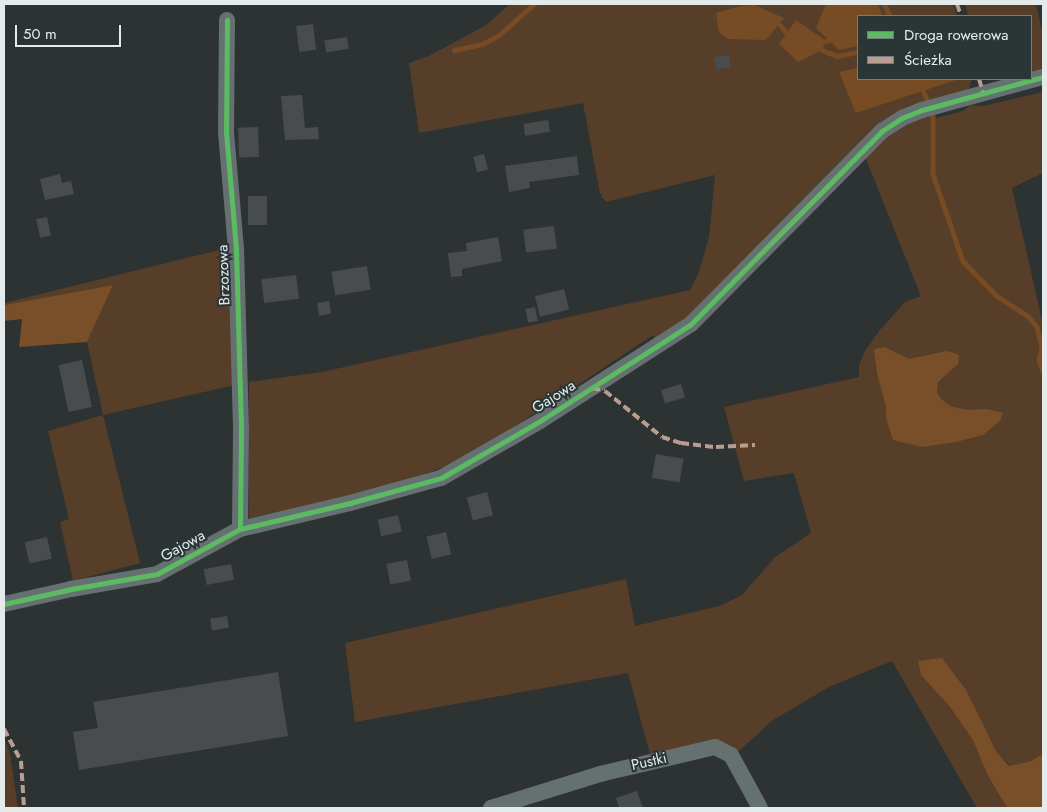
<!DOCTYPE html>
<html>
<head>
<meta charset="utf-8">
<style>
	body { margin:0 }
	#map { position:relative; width:1047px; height:812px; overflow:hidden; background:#2d3232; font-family:Jost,sans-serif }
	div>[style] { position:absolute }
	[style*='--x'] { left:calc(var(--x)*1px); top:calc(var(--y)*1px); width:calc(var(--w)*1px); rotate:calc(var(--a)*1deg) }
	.green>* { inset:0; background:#573e28 }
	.forest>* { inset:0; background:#794f29 }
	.water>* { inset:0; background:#774b23 }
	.stream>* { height:4.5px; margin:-2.25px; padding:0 2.25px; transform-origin:2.25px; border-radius:2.25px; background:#774b23 }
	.building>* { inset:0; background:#484c4c; transform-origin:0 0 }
	.street>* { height:16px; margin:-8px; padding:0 8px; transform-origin:8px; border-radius:8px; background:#657171 }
	.quiet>* { height:4px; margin-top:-2px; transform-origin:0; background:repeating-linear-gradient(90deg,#b99d93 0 8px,transparent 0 12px) }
	.cycleway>* { height:5px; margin:-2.5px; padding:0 2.5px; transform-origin:2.5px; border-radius:2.5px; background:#5cba63 }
	span { translate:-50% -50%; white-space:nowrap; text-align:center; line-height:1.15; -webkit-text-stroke:4px #2a3535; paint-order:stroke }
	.street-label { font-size:15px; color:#e4ebeb }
	.frame { position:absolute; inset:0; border:5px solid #e4ebeb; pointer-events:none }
	.legend { position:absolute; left:857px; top:15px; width:175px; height:65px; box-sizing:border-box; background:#2a3535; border:1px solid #747e7e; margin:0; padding:6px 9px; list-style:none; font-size:15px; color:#e4ebeb }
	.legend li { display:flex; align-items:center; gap:10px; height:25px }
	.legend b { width:25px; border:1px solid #747e7e }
	.scale { position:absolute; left:15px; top:25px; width:106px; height:22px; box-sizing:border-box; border:2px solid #e4ebeb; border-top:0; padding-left:6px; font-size:15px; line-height:18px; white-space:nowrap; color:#e4ebeb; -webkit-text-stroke:4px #2a3535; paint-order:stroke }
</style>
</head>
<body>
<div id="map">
	<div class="green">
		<i style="clip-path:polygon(510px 4px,953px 4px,957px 16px,858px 16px,858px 79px,972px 79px,969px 89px,920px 106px,685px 320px,657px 341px,653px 335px,466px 459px,378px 491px,249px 518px,249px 382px,322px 372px,690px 290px,699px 272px,709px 237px,715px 175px,606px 202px,601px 196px,603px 194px,600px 194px,583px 103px,419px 133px,409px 63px,429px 56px,486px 25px)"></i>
		<i style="clip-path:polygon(965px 4px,1036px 4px,1043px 36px,1043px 72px,1031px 75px,1031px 16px,968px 16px)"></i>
		<i style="clip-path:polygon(1043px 92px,1043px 173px,1012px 188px,1043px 325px,1043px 754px,1031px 761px,1010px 766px,996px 751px,984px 728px,921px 675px,950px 707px,974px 740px,988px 776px,1007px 808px,977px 808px,892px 661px,831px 686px,773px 720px,739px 751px,705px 745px,651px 758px,628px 673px,355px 722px,345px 643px,626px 579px,635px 626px,719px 606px,742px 595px,775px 557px,811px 533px,794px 473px,744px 481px,724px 407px,859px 377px,859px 365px,865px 351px,879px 331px,905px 302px,921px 296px,864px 154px,888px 131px,933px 114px,936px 118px,963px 111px,971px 105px,983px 106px)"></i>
		<i style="clip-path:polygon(227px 248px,235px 385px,103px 415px,140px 563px,73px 581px,60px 522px,69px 519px,48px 431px,103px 415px,87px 342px,113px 285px,4px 305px,4px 303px)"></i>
		<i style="clip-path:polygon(4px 738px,10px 754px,18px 808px,4px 808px)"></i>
	</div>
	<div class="forest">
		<i style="clip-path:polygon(113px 285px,87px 342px,19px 347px,22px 319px,4px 321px,4px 305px)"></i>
		<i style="clip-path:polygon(885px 347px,909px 359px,947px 351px,959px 355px,958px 364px,938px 382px,937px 392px,940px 398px,950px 406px,967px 410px,987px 409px,1003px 413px,1000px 421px,983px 435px,956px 442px,922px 447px,893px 440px,886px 418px,886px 407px,877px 373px,874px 349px)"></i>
		<i style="clip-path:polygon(942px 658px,966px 690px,996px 751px,1009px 766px,1031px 761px,1043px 754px,1043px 808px,1007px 808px,988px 776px,973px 740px,950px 707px,921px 675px,918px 661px)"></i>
	</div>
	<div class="water">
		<i style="clip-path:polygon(826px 4px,877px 4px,883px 16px,858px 16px,858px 46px,839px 50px,816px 28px)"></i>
		<i style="clip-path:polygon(754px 5px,784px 18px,766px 40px,728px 39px,719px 33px,716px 13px,741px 6px)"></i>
		<i style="clip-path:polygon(796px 20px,826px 41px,822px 50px,798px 62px,779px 44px)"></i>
		<i style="clip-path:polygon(858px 68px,858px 79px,959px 79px,856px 113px,839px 72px)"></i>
	</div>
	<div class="stream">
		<i style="--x:884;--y:4;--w:13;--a:63"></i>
		<i style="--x:780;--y:25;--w:9;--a:49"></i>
		<i style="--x:826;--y:41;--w:4;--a:-14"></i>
		<i style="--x:454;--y:50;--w:29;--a:-12"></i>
		<i style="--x:482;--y:44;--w:18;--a:-27"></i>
		<i style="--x:498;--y:36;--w:48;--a:-41.6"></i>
		<i style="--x:822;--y:50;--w:16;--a:22"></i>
		<i style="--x:837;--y:56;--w:21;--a:-11"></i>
		<i style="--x:918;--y:79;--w:22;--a:66"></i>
		<i style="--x:933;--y:114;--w:60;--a:90"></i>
		<i style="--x:933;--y:174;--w:92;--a:71"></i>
		<i style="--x:963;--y:261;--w:49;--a:45.8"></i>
		<i style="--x:997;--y:296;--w:38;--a:33"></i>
		<i style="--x:1029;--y:317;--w:13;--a:51"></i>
		<i style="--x:1037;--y:327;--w:23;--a:77"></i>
		<i style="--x:1042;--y:349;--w:11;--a:105"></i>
		<i style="--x:1039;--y:360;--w:12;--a:70"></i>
	</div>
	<div class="building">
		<i style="left:313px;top:24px;width:26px;height:17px;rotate:83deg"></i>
		<i style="left:347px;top:37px;width:12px;height:23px;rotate:81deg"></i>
		<i style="left:729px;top:55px;width:12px;height:15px;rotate:81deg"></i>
		<i style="clip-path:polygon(302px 95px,305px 128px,318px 127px,319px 139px,285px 140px,281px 96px)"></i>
		<i style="left:548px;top:120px;width:12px;height:25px;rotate:81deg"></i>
		<i style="left:258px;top:127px;width:30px;height:20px;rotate:88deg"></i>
		<i style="left:484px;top:154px;width:16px;height:11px;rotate:76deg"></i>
		<i style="clip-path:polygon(577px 156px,579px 175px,529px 182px,530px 188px,509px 192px,505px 166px)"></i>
		<i style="clip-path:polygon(60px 174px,62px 183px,71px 181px,74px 194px,45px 200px,40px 179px)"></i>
		<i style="left:248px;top:196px;width:19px;height:29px"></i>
		<i style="left:47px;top:217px;width:19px;height:11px;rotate:78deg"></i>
		<i style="left:554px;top:226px;width:23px;height:31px;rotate:83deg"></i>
		<i style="clip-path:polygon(498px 237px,502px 261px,462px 269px,462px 276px,451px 277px,448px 253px,467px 251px,466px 243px)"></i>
		<i style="left:367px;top:266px;width:24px;height:36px;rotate:81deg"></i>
		<i style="left:296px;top:275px;width:24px;height:35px;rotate:83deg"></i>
		<i style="left:564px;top:289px;width:21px;height:30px;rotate:76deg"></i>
		<i style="left:329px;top:301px;width:13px;height:12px;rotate:81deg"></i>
		<i style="left:535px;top:307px;width:14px;height:10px;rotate:78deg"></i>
		<i style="left:82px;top:360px;width:48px;height:24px;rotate:78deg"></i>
		<i style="left:681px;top:384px;width:14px;height:21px;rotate:73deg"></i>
		<i style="left:656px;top:454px;width:28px;height:24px;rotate:10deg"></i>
		<i style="left:487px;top:492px;width:24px;height:21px;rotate:75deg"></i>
		<i style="left:398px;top:515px;width:17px;height:21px;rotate:77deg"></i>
		<i style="left:446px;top:532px;width:23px;height:20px;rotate:77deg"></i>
		<i style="left:47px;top:537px;width:22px;height:23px;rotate:77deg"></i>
		<i style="left:407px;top:560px;width:21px;height:21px;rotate:79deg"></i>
		<i style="left:231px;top:564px;width:16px;height:28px;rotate:79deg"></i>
		<i style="left:227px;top:616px;width:12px;height:17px;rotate:81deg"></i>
		<i style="clip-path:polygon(278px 672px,288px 736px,79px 770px,73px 732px,98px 728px,93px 702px)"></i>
		<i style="clip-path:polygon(637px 791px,643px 808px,619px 808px,616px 798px)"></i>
	</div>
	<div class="street">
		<i style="--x:227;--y:20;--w:112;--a:90.5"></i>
		<i style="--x:226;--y:132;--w:117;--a:85.1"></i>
		<i style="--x:236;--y:249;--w:180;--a:88.4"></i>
		<i style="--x:241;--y:429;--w:100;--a:90.6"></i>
		<i style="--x:4;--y:604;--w:69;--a:-12.6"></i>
		<i style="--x:71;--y:589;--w:87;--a:-9.9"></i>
		<i style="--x:157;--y:574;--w:94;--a:-28.5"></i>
		<i style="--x:240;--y:529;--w:113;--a:-13.3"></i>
		<i style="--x:350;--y:503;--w:94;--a:-15.4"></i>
		<i style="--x:441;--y:478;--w:114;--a:-29.9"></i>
		<i style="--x:540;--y:421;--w:179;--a:-32.7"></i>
		<i style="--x:691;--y:324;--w:272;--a:-45.3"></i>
		<i style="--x:882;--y:131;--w:24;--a:-33"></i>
		<i style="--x:902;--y:118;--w:22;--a:-22"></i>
		<i style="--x:922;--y:110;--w:125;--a:-15.3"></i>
		<i style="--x:491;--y:808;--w:114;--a:-17.3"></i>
		<i style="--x:600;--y:774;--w:118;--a:-13.2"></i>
		<i style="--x:715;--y:747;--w:18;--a:27"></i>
		<i style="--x:731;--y:755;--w:60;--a:61.3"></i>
	</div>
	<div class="quiet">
		<i style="--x:957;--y:4;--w:13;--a:72"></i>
		<i style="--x:979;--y:79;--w:14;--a:73"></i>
		<i style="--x:592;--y:388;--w:13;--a:13"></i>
		<i style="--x:605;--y:391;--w:73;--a:38.9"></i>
		<i style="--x:662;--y:437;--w:20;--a:18"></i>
		<i style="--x:681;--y:443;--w:35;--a:7"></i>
		<i style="--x:716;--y:447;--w:39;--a:-3"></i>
		<i style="--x:4;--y:729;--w:36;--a:62"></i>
		<i style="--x:21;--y:761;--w:47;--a:86.3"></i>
	</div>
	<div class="cycleway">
		<i style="--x:227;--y:20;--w:112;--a:90.5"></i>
		<i style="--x:226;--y:132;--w:117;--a:85.1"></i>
		<i style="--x:236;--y:249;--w:180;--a:88.4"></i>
		<i style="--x:241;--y:429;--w:100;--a:90.6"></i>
		<i style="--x:4;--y:604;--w:69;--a:-12.6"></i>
		<i style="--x:71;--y:589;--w:87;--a:-9.9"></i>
		<i style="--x:157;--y:574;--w:94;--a:-28.5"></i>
		<i style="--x:240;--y:529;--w:113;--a:-13.3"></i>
		<i style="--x:350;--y:503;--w:94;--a:-15.4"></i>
		<i style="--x:441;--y:478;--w:114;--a:-29.9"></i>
		<i style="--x:540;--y:421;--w:179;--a:-32.7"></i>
		<i style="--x:691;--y:324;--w:272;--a:-45.3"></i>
		<i style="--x:882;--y:131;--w:24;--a:-33"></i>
		<i style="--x:902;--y:118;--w:22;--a:-22"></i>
		<i style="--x:922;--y:110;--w:125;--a:-15.3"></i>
	</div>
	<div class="street-label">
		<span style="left:224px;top:275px;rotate:-92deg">Brzozowa</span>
		<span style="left:554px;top:397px;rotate:-32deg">Gajowa</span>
		<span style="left:183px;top:546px;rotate:-29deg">Gajowa</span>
		<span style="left:649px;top:762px;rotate:-13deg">Pustki</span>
	</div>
	<div class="frame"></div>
	<ul class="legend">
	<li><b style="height:6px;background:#5cba63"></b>Droga rowerowa</li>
	<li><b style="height:6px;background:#b99d93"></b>Ścieżka</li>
	</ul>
	<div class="scale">50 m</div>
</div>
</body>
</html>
